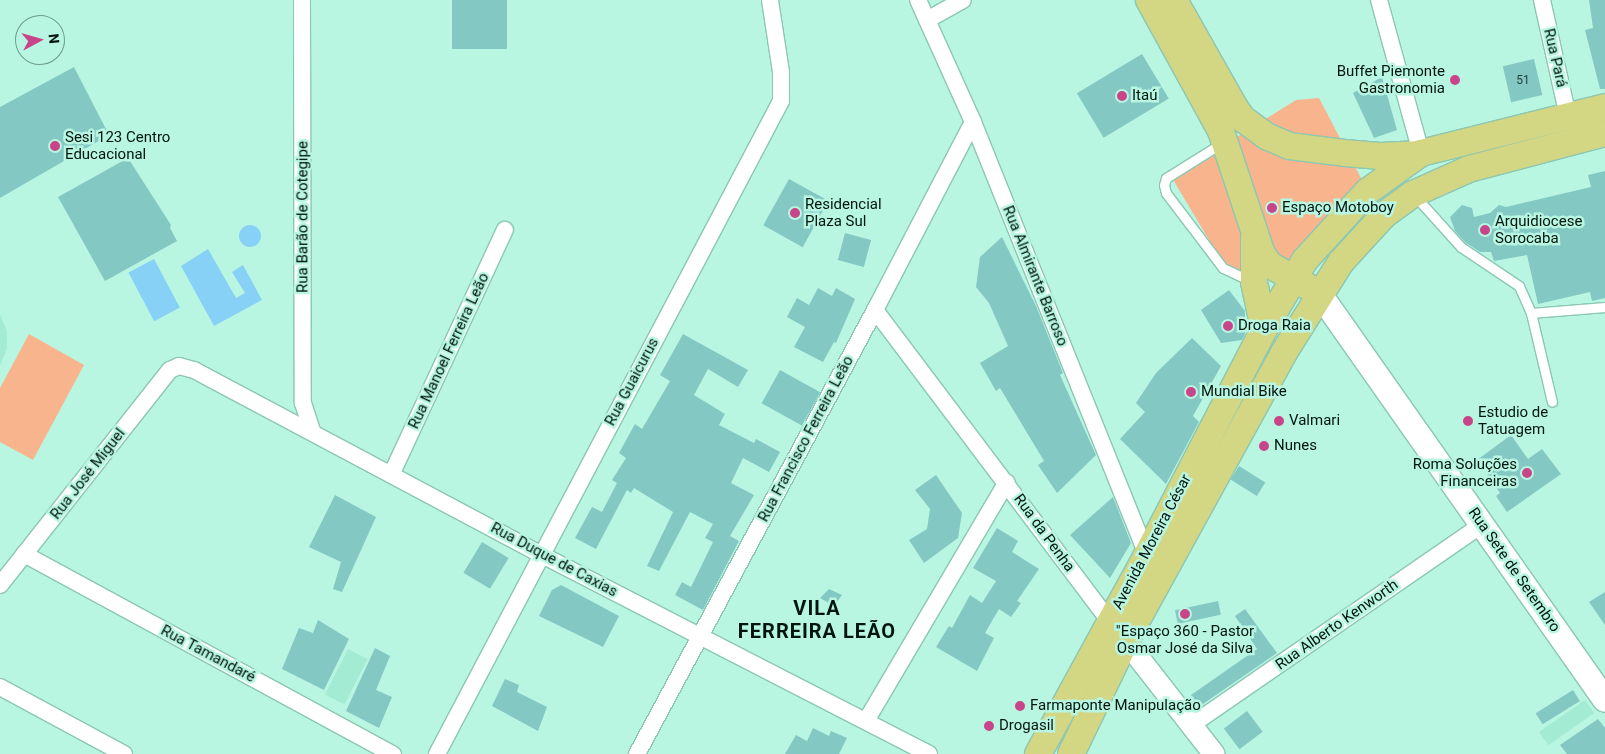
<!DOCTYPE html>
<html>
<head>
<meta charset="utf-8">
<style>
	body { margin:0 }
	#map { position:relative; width:1605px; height:754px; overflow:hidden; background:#b8f6e1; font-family:Roboto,sans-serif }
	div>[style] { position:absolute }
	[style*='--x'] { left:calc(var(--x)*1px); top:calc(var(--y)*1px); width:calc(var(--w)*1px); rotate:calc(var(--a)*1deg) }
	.built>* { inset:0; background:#a3ebd3; transform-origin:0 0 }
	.green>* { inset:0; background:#f8b58d }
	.water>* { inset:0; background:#87d1f7; transform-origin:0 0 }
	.round { border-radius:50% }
	.building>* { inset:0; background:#84c8c4; transform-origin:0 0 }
	.roads { filter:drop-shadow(1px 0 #8bc7b3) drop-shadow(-1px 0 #8bc7b3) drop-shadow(0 1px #8bc7b3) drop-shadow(0 -1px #8bc7b3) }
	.service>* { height:9px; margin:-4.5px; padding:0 4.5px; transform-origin:4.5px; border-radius:4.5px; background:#fff }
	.minor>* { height:16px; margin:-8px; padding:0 8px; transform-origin:8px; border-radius:8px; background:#fff }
	.tertiary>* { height:21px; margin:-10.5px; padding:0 10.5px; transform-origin:10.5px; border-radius:10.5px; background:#fff }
	.secondary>* { height:24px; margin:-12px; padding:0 12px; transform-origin:12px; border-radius:12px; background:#fff }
	.primary>* { height:26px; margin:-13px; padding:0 13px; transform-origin:13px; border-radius:13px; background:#d3d682 }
	.dots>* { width:14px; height:14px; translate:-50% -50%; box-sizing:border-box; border:2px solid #b8f6e1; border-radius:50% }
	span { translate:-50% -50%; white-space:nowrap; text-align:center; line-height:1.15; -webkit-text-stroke:5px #b8f6e1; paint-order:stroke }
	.number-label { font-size:12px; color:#21423c }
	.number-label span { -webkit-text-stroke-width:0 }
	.street-label { font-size:15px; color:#00150e }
	.poi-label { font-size:15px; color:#00150e }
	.right { translate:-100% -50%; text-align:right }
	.left { translate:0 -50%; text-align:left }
	.district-label { font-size:20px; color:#00150e; font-weight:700; letter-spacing:1px }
	.north { position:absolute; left:15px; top:15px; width:50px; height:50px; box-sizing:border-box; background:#b8f6e1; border:1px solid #6e9c8d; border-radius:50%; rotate:84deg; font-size:14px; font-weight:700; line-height:20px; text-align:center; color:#00150e }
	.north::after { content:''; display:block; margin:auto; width:18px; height:22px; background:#c94589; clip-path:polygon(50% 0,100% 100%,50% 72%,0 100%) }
</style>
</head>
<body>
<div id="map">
	<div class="built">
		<i style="clip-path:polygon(0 314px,7px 331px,7px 348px,0 366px)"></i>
		<i style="left:348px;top:649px;width:22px;height:51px;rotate:27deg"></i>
		<i style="left:1585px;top:700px;width:16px;height:56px;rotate:55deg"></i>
	</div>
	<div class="green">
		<i style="clip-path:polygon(1319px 98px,1364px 184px,1287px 267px,1253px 276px,1236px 271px,1221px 260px,1172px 178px,1296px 100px)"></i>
		<i style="clip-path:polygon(29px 334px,84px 365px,33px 460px,0 442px,0 388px)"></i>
	</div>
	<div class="water">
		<i class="round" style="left:239px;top:225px;width:22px;height:22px"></i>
		<i style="clip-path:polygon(208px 249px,236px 298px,245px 293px,232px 272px,243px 265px,262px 300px,214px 326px,181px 266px)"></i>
		<i style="left:154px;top:259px;width:55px;height:29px;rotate:62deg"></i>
	</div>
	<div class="building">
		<i style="left:452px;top:0;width:55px;height:49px"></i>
		<i style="clip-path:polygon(1589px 0,1605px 0,1605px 89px,1600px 89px,1585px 30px,1593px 28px)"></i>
		<i style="left:1142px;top:54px;width:52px;height:76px;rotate:59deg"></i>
		<i style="left:1534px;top:59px;width:37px;height:32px;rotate:77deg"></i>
		<i style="clip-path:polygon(74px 67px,109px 135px,0 198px,0 107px)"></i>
		<i style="clip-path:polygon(1382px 77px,1397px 130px,1374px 138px,1353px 93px)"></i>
		<i style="clip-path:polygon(128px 158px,171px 225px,170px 228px,177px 241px,105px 281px,58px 197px)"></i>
		<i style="clip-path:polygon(1605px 171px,1605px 298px,1592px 301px,1590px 292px,1538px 304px,1527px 255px,1494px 261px,1491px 252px,1480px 252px,1465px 242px,1455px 231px,1450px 217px,1462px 205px,1472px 208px,1474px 217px,1490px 213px,1499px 205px,1506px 207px,1591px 187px,1588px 175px)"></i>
		<i style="left:789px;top:179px;width:45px;height:53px;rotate:29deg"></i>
		<i style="left:845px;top:233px;width:27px;height:28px;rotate:15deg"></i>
		<i style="clip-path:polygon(1002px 237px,1036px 306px,1063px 373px,1060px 375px,1096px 455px,1057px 493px,1038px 465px,1044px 461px,1000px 388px,996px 391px,980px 363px,1008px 346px,989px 303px,976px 287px,980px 257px)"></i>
		<i style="clip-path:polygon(818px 288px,832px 296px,836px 288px,855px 299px,836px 343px,834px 342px,823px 362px,794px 347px,805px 327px,787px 317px,797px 298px,809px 305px)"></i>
		<i style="clip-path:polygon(1229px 290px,1245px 311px,1245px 334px,1242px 340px,1221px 343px,1201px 310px)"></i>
		<i style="clip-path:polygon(683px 334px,748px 370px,738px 387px,708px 369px,694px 395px,725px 414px,719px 425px,754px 443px,756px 439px,780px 452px,769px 472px,743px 458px,731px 483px,754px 495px,730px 536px,739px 541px,703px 610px,675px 595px,682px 582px,691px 587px,713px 542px,705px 538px,713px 524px,690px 512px,659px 571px,647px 566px,673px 512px,634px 488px,631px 493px,627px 490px,596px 549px,575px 538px,592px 507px,602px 512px,617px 483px,612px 480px,626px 458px,619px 453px,635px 424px,642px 429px,670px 381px,660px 375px)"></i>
		<i style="clip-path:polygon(1192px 338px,1221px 366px,1193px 416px,1199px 422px,1166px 484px,1120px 439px,1145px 412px,1136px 403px,1156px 373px)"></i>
		<i style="left:780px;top:370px;width:46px;height:38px;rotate:29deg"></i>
		<i style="clip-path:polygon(1511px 435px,1528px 459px,1542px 449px,1561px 474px,1507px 512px,1496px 496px,1500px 493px,1477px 460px)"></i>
		<i style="left:1239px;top:466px;width:31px;height:16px;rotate:32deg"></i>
		<i style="clip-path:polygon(936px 475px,962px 513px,958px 538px,924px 563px,909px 540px,927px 529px,930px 509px,915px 490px)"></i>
		<i style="clip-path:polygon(335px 495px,376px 517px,342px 592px,333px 589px,341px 562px,309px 547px)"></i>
		<i style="clip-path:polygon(1113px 497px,1131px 543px,1110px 578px,1070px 535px)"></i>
		<i style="clip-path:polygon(997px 528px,1018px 541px,1012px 552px,1039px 569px,1017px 601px,1021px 603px,1011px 617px,999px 609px,985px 633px,994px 638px,977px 671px,936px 647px,949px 626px,952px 628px,970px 595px,982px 603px,996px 581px,973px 568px)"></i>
		<i style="left:482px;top:542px;width:31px;height:36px;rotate:31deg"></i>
		<i style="clip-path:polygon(561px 585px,619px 616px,603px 647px,539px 616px,552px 590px)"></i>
		<i style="clip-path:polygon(829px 589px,842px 595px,834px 606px,820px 598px)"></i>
		<i style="clip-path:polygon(1605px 592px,1605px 625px,1589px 602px)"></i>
		<i style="left:1218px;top:601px;width:14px;height:44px;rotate:78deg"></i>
		<i style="clip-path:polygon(1245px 609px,1277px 653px,1200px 706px,1191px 695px,1257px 649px,1235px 616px)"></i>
		<i style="clip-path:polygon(318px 620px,349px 639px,324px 690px,282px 669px,299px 628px,313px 633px)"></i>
		<i style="clip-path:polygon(375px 648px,390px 656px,376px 690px,392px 697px,379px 728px,346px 711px)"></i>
		<i style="clip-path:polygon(505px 679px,519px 685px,517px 692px,547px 707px,538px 731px,492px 706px)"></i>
		<i style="left:1573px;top:690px;width:13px;height:44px;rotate:58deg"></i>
		<i style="left:1247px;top:711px;width:26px;height:29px;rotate:53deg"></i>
		<i style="clip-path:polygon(1598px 719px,1605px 728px,1605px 754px,1567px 754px,1560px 745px)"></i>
		<i style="clip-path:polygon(813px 728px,829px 736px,831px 731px,847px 738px,839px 754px,785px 754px,796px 735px,807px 741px)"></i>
	</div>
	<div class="roads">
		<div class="service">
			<i style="--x:1222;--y:143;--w:66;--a:148"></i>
			<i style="--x:1166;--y:178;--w:7;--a:106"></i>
			<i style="--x:1164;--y:185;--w:8;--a:76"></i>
			<i style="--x:1166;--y:193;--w:94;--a:52.8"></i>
			<i style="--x:1223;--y:268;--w:31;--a:25"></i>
			<i style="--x:1415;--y:196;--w:69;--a:48"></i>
			<i style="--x:1461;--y:247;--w:70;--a:33.9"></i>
			<i style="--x:1519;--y:286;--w:30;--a:66"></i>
			<i style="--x:1531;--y:313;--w:74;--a:-4.6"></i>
			<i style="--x:1531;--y:313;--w:91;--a:76.7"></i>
		</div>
		<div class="minor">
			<i style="--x:302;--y:0;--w:403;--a:89.9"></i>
			<i style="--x:303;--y:403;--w:29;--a:72"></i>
			<i style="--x:918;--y:0;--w:134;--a:65.7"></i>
			<i style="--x:973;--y:122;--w:467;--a:68.1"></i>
			<i style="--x:1379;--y:0;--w:159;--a:74.6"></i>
			<i style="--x:1542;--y:0;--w:119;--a:77.4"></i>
			<i style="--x:927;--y:20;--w:41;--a:-29.1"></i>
			<i style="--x:875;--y:310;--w:391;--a:53"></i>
			<i style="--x:392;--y:473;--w:268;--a:-65.1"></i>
			<i style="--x:24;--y:554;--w:420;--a:28.5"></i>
			<i style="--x:0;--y:585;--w:274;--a:-51.7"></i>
			<i style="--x:170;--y:370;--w:10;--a:-24"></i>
			<i style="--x:179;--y:366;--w:16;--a:15"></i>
			<i style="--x:194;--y:370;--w:394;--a:28"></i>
			<i style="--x:542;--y:555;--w:435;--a:27.2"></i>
			<i style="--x:0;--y:687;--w:141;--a:28.4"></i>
			<i style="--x:866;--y:721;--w:277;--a:-59.5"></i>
			<i style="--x:1193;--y:724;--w:351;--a:-34.6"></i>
			<i style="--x:437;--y:754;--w:738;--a:-62.22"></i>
			<i style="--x:781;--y:101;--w:29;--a:-90"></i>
			<i style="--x:781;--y:72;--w:73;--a:-98.7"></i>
			<i style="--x:637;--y:754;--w:504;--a:-61.81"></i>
			<i style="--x:875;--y:310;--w:212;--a:-62.5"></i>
		</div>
		<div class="tertiary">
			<i style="--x:1117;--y:630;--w:157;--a:52"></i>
		</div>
		<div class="secondary">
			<i style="--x:1319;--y:293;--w:497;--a:54.9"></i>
		</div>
		<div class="primary">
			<i style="--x:1149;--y:0;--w:149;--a:61.2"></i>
			<i style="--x:1221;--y:131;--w:130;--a:71.6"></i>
			<i style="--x:1262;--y:254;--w:14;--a:54"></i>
			<i style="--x:1270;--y:265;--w:43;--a:29.6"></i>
			<i style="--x:1174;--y:0;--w:124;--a:60.5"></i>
			<i style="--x:1235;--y:108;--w:14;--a:54"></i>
			<i style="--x:1243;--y:119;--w:29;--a:36"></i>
			<i style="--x:1266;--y:136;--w:25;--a:23"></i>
			<i style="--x:1289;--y:146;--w:56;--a:7.1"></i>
			<i style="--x:1345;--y:153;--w:35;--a:5"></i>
			<i style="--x:1380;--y:156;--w:36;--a:-3"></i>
			<i style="--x:1254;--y:238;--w:44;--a:90"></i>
			<i style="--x:1254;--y:282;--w:48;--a:78"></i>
			<i style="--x:1038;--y:754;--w:227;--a:-61.3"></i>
			<i style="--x:1147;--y:555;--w:254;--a:-62.6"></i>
			<i style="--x:1264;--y:329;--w:80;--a:-59.3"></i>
			<i style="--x:1305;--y:260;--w:93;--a:-47.6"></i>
			<i style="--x:1368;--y:191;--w:65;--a:-35.6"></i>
			<i style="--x:1421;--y:153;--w:190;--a:-14"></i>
			<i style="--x:1071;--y:754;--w:127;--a:-64.2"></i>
			<i style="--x:1126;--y:640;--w:326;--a:-61.2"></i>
			<i style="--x:1283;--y:354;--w:109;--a:-57.8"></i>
			<i style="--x:1341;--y:262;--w:64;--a:-47.5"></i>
			<i style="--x:1384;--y:215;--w:36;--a:-36"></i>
			<i style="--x:1413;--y:194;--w:61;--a:-24.1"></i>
			<i style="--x:1469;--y:169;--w:141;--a:-14.8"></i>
		</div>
	</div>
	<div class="dots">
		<i style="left:1455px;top:80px;background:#c94589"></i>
		<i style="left:1122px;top:96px;background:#c94589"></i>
		<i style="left:55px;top:146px;background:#c94589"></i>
		<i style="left:1272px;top:208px;background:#c94589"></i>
		<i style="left:795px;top:213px;background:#c94589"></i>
		<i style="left:1485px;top:230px;background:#c94589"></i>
		<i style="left:1228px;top:326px;background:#c94589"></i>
		<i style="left:1191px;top:392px;background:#c94589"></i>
		<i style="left:1279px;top:421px;background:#c94589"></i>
		<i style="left:1468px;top:421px;background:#c94589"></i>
		<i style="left:1264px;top:446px;background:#c94589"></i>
		<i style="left:1527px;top:473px;background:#c94589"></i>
		<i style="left:1185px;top:614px;background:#c94589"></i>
		<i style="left:1020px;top:706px;background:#c94589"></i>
		<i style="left:989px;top:726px;background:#c94589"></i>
	</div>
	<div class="number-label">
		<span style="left:1523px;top:81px">51</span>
	</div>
	<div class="street-label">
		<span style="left:1555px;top:58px;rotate:77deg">Rua Pará</span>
		<span style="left:303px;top:217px;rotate:-90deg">Rua Barão de Cotegipe</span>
		<span style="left:1035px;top:276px;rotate:68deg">Rua Almirante Barroso</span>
		<span style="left:449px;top:351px;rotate:-65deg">Rua Manoel Ferreira Leão</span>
		<span style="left:632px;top:382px;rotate:-62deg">Rua Guaicurus</span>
		<span style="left:806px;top:439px;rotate:-62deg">Rua Francisco Ferreira Leão</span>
		<span style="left:88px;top:474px;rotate:-52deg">Rua José Miguel</span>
		<span style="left:1044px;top:533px;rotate:54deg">Rua da Penha</span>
		<span style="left:1152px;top:542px;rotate:-62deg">Avenida Moreira César</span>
		<span style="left:554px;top:560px;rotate:28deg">Rua Duque de Caxias</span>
		<span style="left:1514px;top:570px;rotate:55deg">Rua Sete de Setembro</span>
		<span style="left:1337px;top:625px;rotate:-35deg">Rua Alberto Kenworth</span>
		<span style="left:208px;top:654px;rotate:28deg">Rua Tamandaré</span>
	</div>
	<div class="poi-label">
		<span class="right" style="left:1445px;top:80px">Buffet Piemonte<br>Gastronomia</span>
		<span class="left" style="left:1132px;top:96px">Itaú</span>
		<span class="left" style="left:65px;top:146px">Sesi 123 Centro<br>Educacional</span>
		<span class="left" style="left:805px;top:213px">Residencial<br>Plaza Sul</span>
		<span class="left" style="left:1282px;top:208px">Espaço Motoboy</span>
		<span class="left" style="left:1495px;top:230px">Arquidiocese<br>Sorocaba</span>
		<span class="left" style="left:1238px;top:326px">Droga Raia</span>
		<span class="left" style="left:1201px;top:392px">Mundial Bike</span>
		<span class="left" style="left:1478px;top:421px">Estudio de<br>Tatuagem</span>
		<span class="left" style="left:1289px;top:421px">Valmari</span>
		<span class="left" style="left:1274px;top:446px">Nunes</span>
		<span class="right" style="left:1517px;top:473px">Roma Soluções<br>Financeiras</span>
		<span style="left:1185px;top:640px">"Espaço 360 - Pastor<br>Osmar José da Silva</span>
		<span class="left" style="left:1030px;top:706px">Farmaponte Manipulação</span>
		<span class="left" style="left:999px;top:726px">Drogasil</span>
	</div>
	<div class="district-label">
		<span style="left:817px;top:620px">VILA<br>FERREIRA LEÃO</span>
	</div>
	<div class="north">N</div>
</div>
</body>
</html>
